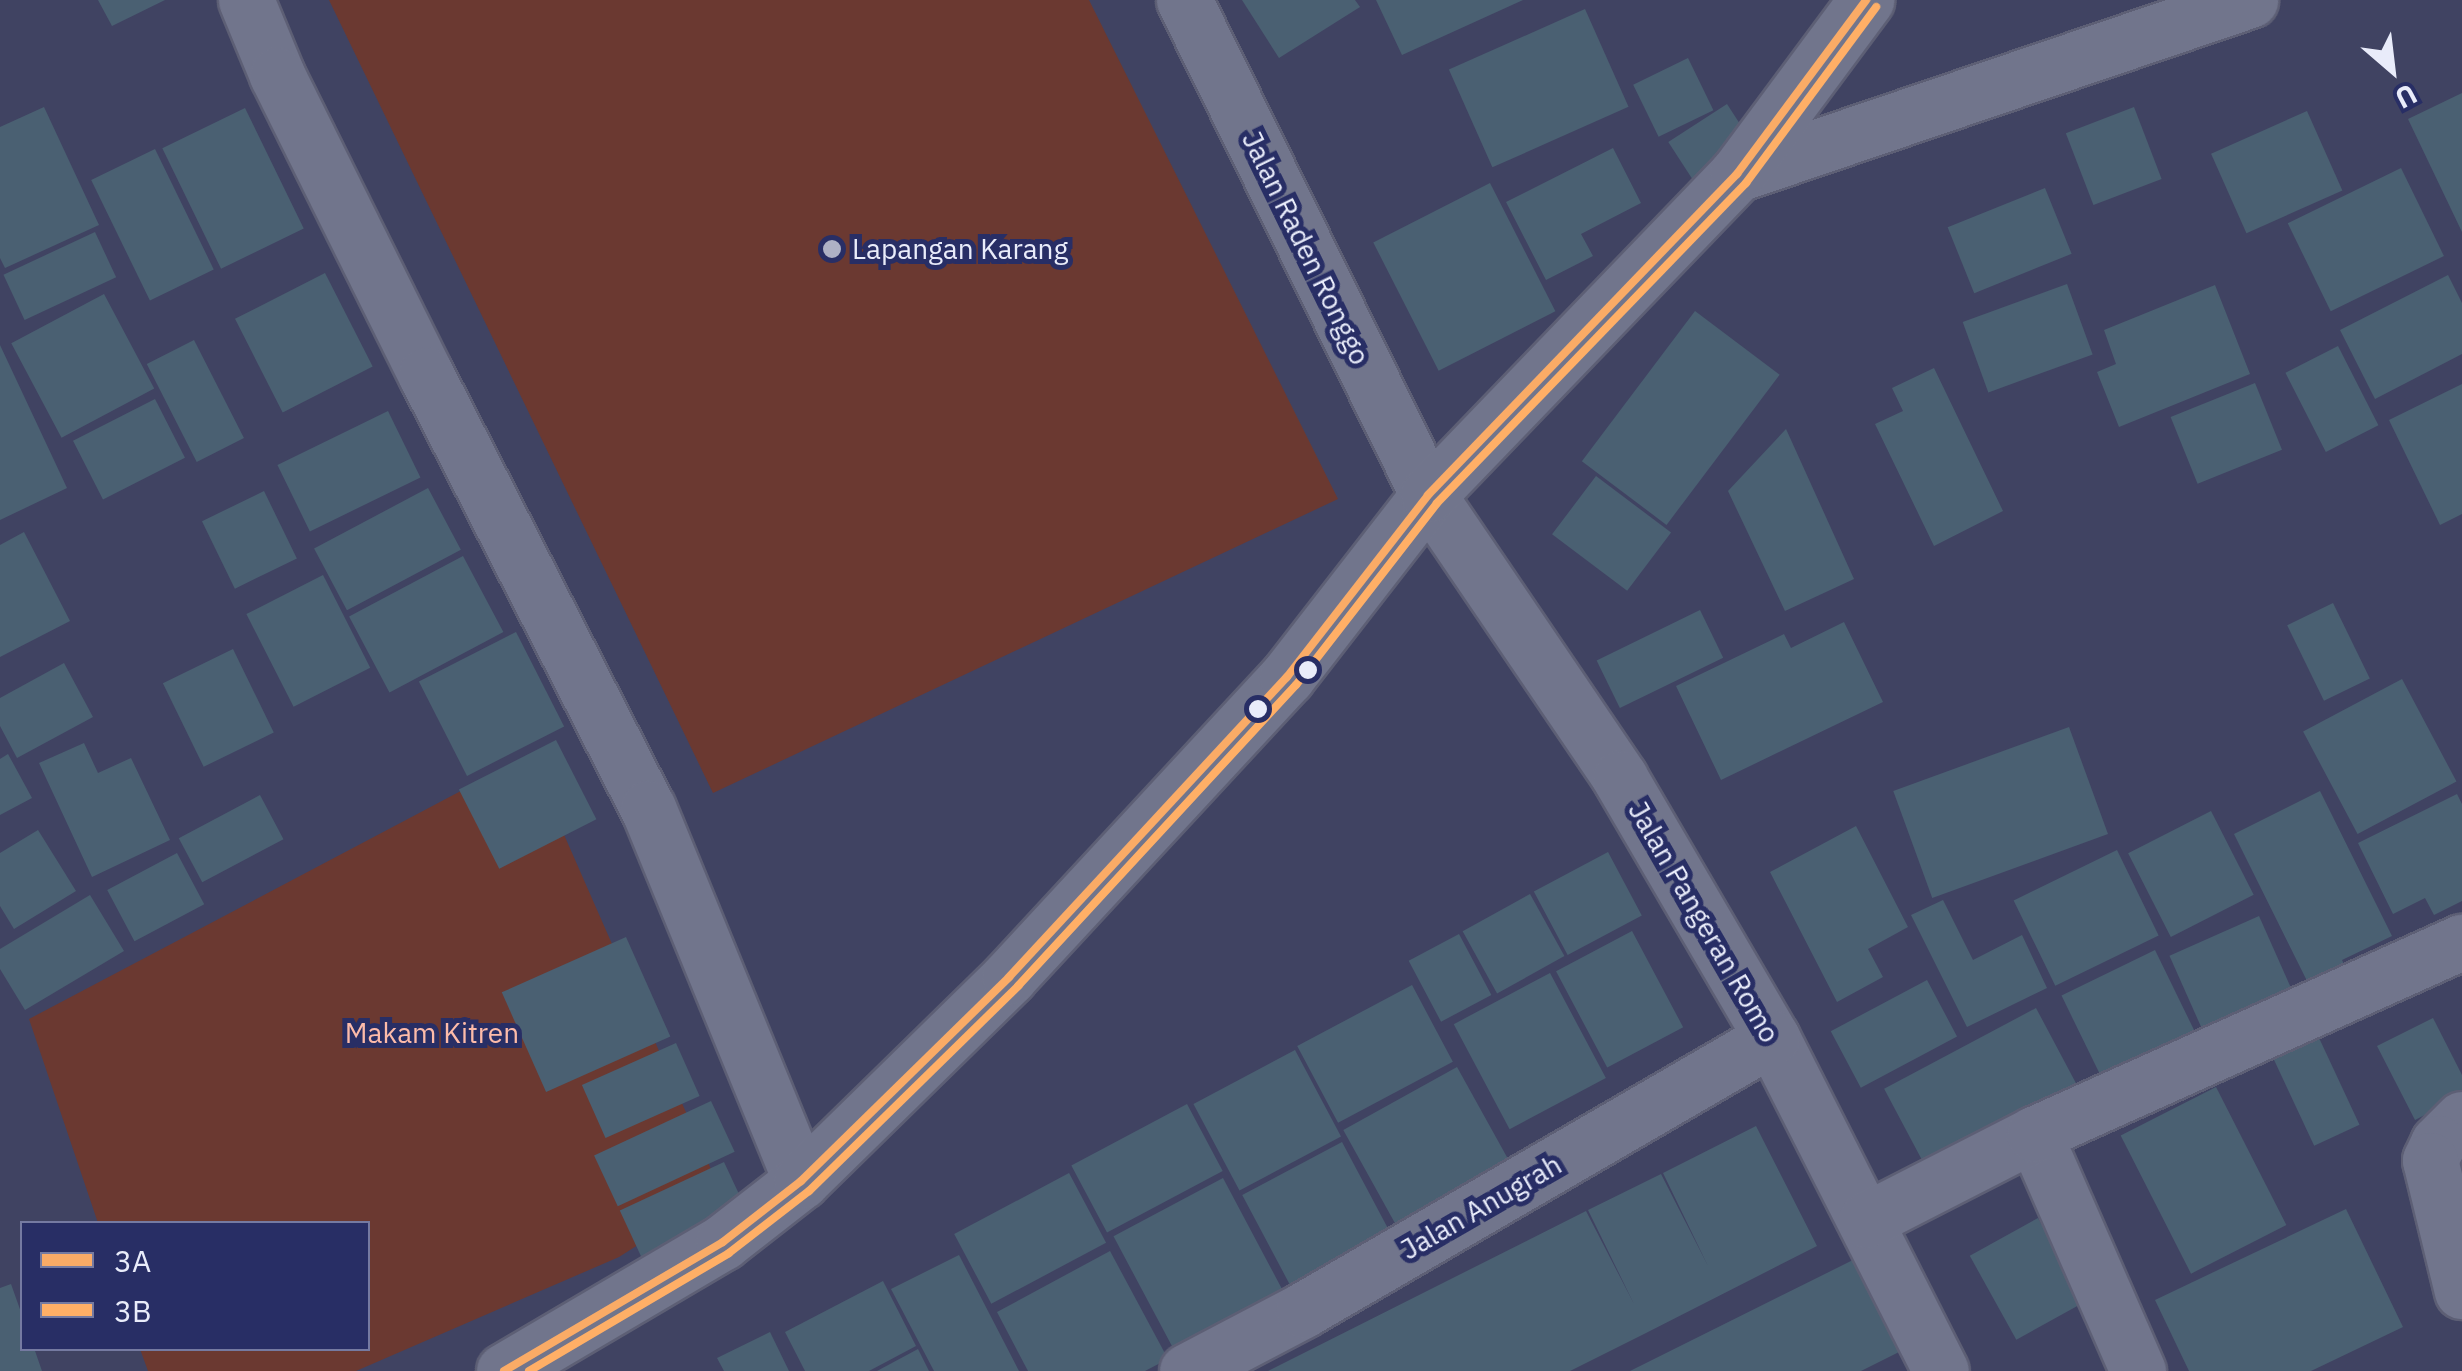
<!DOCTYPE html>
<html>
<head>
<meta charset="utf-8">
<style>
	body { margin:0 }
	#map { position:relative; width:2462px; height:1371px; overflow:hidden; background:#404362; font-family:"IBM Plex Sans",sans-serif }
	div>[style] { position:absolute }
	[style*='--x'] { left:calc(var(--x)*1px); top:calc(var(--y)*1px); width:calc(var(--w)*1px); rotate:calc(var(--a)*1deg) }
	.green>* { inset:0; background:#6b3931 }
	.building>* { inset:0; background:#4a6072; transform-origin:0 0 }
	.roads { filter:drop-shadow(2px 0 #5d5f75) drop-shadow(-2px 0 #5d5f75) drop-shadow(0 2px #5d5f75) drop-shadow(0 -2px #5d5f75) }
	.minor>* { height:55px; margin:-27.5px; padding:0 27.5px; transform-origin:27.5px; border-radius:27.5px; background:#71758c }
	.tertiary>* { height:55px; margin:-27.5px; padding:0 27.5px; transform-origin:27.5px; border-radius:27.5px; background:#71758c }
	.bus-1>* { height:8px; margin:-4px; padding:0 4px; transform-origin:4px; border-radius:4px; background:#faab66 }
	.bus-2>* { height:8px; margin:-4px; padding:0 4px; transform-origin:4px; border-radius:4px; background:#ffaf66 }
	.dots>* { width:28px; height:28px; translate:-50% -50%; box-sizing:border-box; border:5px solid #282e65; border-radius:50% }
	span { translate:-50% -50%; white-space:nowrap; text-align:center; line-height:1.15; -webkit-text-stroke:10px #282e65; paint-order:stroke }
	.street-label { font-size:28px; color:#e9ecfa }
	.poi-label { font-size:28px; color:#e9ecfa }
	.left { translate:0 -50%; text-align:left }
	.park-label { font-size:28px; color:#fdbba9 }
	.legend { position:absolute; left:20px; top:1221px; width:350px; height:130px; box-sizing:border-box; background:#282e65; border:2px solid #757aa1; margin:0; padding:12px 18px; list-style:none; font-size:30px; color:#e9ecfa }
	.legend li { display:flex; align-items:center; gap:20px; height:50px }
	.legend b { width:50px; border:2px solid #757aa1 }
	.north { position:absolute; left:2342px; top:20px; width:100px; height:100px; -webkit-text-stroke:8px #282e65; paint-order:stroke; rotate:152deg; font-size:28px; font-weight:700; line-height:40px; text-align:center; color:#e9ecfa }
	.north::after { content:''; display:block; margin:auto; width:35px; height:45px; background:#e9ecfa; clip-path:polygon(50% 0,100% 100%,50% 72%,0 100%) }
</style>
</head>
<body>
<div id="map">
	<div class="green">
		<i style="clip-path:polygon(329px 0,1089px 0,1338px 499px,713px 793px)"></i>
		<i style="clip-path:polygon(529px 755px,721px 1192px,619px 1257px,356px 1371px,148px 1371px,140px 1349px,368px 1348px,368px 1224px,98px 1223px,29px 1019px)"></i>
	</div>
	<div class="building">
		<i style="clip-path:polygon(98px 0,165px 0,112px 26px)"></i>
		<i style="clip-path:polygon(1242px 0,1355px 0,1360px 7px,1279px 58px)"></i>
		<i style="clip-path:polygon(1376px 0,1523px 0,1402px 55px)"></i>
		<i style="left:1585px;top:9px;width:107px;height:149px;rotate:66deg"></i>
		<i style="left:1688px;top:58px;width:58px;height:61px;rotate:64deg"></i>
		<i style="clip-path:polygon(2462px 93px,2462px 232px,2408px 119px)"></i>
		<i style="left:1727px;top:104px;width:45px;height:70px;rotate:57deg"></i>
		<i style="clip-path:polygon(44px 107px,99px 225px,5px 268px,0 258px,0 127px)"></i>
		<i style="left:2134px;top:107px;width:77px;height:73px;rotate:69deg"></i>
		<i style="left:245px;top:108px;width:134px;height:92px;rotate:64deg"></i>
		<i style="left:2307px;top:111px;width:87px;height:105px;rotate:66deg"></i>
		<i style="clip-path:polygon(1613px 148px,1641px 203px,1581px 234px,1593px 256px,1546px 280px,1506px 202px)"></i>
		<i style="left:155px;top:149px;width:134px;height:71px;rotate:64deg"></i>
		<i style="left:2401px;top:168px;width:98px;height:126px;rotate:64deg"></i>
		<i style="left:1490px;top:183px;width:144px;height:131px;rotate:63deg"></i>
		<i style="left:2045px;top:188px;width:71px;height:105px;rotate:68deg"></i>
		<i style="left:95px;top:232px;width:50px;height:101px;rotate:65deg"></i>
		<i style="left:325px;top:273px;width:105px;height:101px;rotate:63deg"></i>
		<i style="clip-path:polygon(2448px 275px,2462px 303px,2462px 354px,2375px 399px,2340px 330px)"></i>
		<i style="left:2067px;top:284px;width:75px;height:111px;rotate:70deg"></i>
		<i style="clip-path:polygon(2215px 285px,2250px 374px,2119px 427px,2097px 372px,2116px 364px,2104px 330px)"></i>
		<i style="left:104px;top:294px;width:107px;height:105px;rotate:62deg"></i>
		<i style="left:1695px;top:311px;width:106px;height:188px;rotate:37deg"></i>
		<i style="left:194px;top:340px;width:110px;height:53px;rotate:63deg"></i>
		<i style="clip-path:polygon(0 345px,67px 488px,0 520px)"></i>
		<i style="left:2338px;top:346px;width:89px;height:59px;rotate:63deg"></i>
		<i style="clip-path:polygon(1934px 368px,2003px 511px,1934px 546px,1875px 424px,1903px 411px,1892px 388px)"></i>
		<i style="left:2255px;top:383px;width:72px;height:91px;rotate:68deg"></i>
		<i style="clip-path:polygon(2462px 384px,2462px 514px,2440px 525px,2389px 420px)"></i>
		<i style="left:155px;top:399px;width:66px;height:92px;rotate:63deg"></i>
		<i style="left:388px;top:411px;width:74px;height:123px;rotate:64deg"></i>
		<i style="clip-path:polygon(1786px 429px,1854px 579px,1785px 611px,1728px 491px)"></i>
		<i style="left:1596px;top:476px;width:94px;height:73px;rotate:37deg"></i>
		<i style="left:428px;top:488px;width:70px;height:129px;rotate:62deg"></i>
		<i style="left:264px;top:491px;width:75px;height:69px;rotate:64deg"></i>
		<i style="clip-path:polygon(24px 532px,70px 621px,0 657px,0 545px)"></i>
		<i style="left:463px;top:556px;width:86px;height:129px;rotate:62deg"></i>
		<i style="left:323px;top:575px;width:104px;height:86px;rotate:63deg"></i>
		<i style="left:2333px;top:603px;width:84px;height:51px;rotate:64deg"></i>
		<i style="left:1700px;top:610px;width:53px;height:115px;rotate:64deg"></i>
		<i style="clip-path:polygon(1844px 622px,1883px 702px,1721px 780px,1676px 686px,1784px 634px,1791px 648px)"></i>
		<i style="left:516px;top:632px;width:106px;height:109px;rotate:63deg"></i>
		<i style="left:233px;top:649px;width:93px;height:78px;rotate:64deg"></i>
		<i style="clip-path:polygon(64px 663px,93px 717px,17px 758px,0 726px,0 698px)"></i>
		<i style="left:2402px;top:679px;width:116px;height:112px;rotate:62deg"></i>
		<i style="left:2069px;top:727px;width:114px;height:187px;rotate:70deg"></i>
		<i style="left:556px;top:740px;width:89px;height:109px;rotate:63deg"></i>
		<i style="clip-path:polygon(84px 743px,98px 773px,131px 758px,170px 840px,92px 877px,39px 763px)"></i>
		<i style="clip-path:polygon(8px 754px,32px 798px,0 815px,0 759px)"></i>
		<i style="clip-path:polygon(2320px 791px,2392px 936px,2342px 960px,2350px 977px,2314px 995px,2234px 834px)"></i>
		<i style="clip-path:polygon(2457px 794px,2462px 804px,2462px 901px,2434px 915px,2425px 898px,2393px 914px,2358px 843px)"></i>
		<i style="left:260px;top:795px;width:50px;height:92px;rotate:62deg"></i>
		<i style="left:2211px;top:811px;width:94px;height:93px;rotate:63deg"></i>
		<i style="clip-path:polygon(1856px 826px,1908px 927px,1868px 949px,1883px 977px,1837px 1002px,1770px 872px)"></i>
		<i style="clip-path:polygon(38px 830px,76px 891px,14px 929px,0 906px,0 853px)"></i>
		<i style="left:2117px;top:850px;width:95px;height:115px;rotate:64deg"></i>
		<i style="left:1608px;top:852px;width:72px;height:84px;rotate:62deg"></i>
		<i style="left:177px;top:853px;width:58px;height:79px;rotate:62deg"></i>
		<i style="left:1530px;top:894px;width:71px;height:77px;rotate:61deg"></i>
		<i style="clip-path:polygon(90px 895px,124px 951px,25px 1010px,0 969px,0 949px)"></i>
		<i style="clip-path:polygon(1943px 900px,1973px 960px,2022px 935px,2047px 988px,1967px 1027px,1911px 915px)"></i>
		<i style="left:2259px;top:916px;width:91px;height:98px;rotate:66deg"></i>
		<i style="left:1632px;top:931px;width:109px;height:86px;rotate:62deg"></i>
		<i style="left:1459px;top:934px;width:69px;height:57px;rotate:62deg"></i>
		<i style="left:626px;top:937px;width:109px;height:136px;rotate:66deg"></i>
		<i style="left:2155px;top:950px;width:106px;height:104px;rotate:64deg"></i>
		<i style="left:1550px;top:973px;width:119px;height:109px;rotate:62deg"></i>
		<i style="left:1927px;top:980px;width:64px;height:109px;rotate:62deg"></i>
		<i style="left:1412px;top:985px;width:87px;height:130px;rotate:62deg"></i>
		<i style="left:2036px;top:1008px;width:103px;height:172px;rotate:62deg"></i>
		<i style="clip-path:polygon(2433px 1018px,2462px 1075px,2462px 1096px,2415px 1120px,2377px 1046px)"></i>
		<i style="left:2313px;top:1025px;width:110px;height:50px;rotate:65deg"></i>
		<i style="left:676px;top:1043px;width:58px;height:103px;rotate:66deg"></i>
		<i style="left:1295px;top:1050px;width:98px;height:115px;rotate:62deg"></i>
		<i style="left:1457px;top:1067px;width:117px;height:130px;rotate:61deg"></i>
		<i style="left:2216px;top:1087px;width:155px;height:107px;rotate:63deg"></i>
		<i style="left:711px;top:1101px;width:56px;height:129px;rotate:65deg"></i>
		<i style="left:1187px;top:1104px;width:76px;height:131px;rotate:62deg"></i>
		<i style="clip-path:polygon(1756px 1126px,1817px 1246px,1646px 1333px,1570px 1371px,1268px 1371px,1586px 1211px,1634px 1304px,1588px 1210px,1661px 1174px,1708px 1266px,1663px 1173px)"></i>
		<i style="left:1342px;top:1142px;width:104px;height:113px;rotate:62deg"></i>
		<i style="left:724px;top:1162px;width:55px;height:115px;rotate:65deg"></i>
		<i style="left:1069px;top:1173px;width:79px;height:130px;rotate:62deg"></i>
		<i style="left:1223px;top:1178px;width:129px;height:124px;rotate:62deg"></i>
		<i style="clip-path:polygon(2346px 1209px,2403px 1327px,2311px 1371px,2189px 1371px,2155px 1300px)"></i>
		<i style="left:2038px;top:1218px;width:96px;height:78px;rotate:61deg"></i>
		<i style="clip-path:polygon(1110px 1251px,1168px 1359px,1145px 1371px,1028px 1371px,997px 1312px)"></i>
		<i style="clip-path:polygon(959px 1255px,1019px 1371px,934px 1371px,891px 1289px)"></i>
		<i style="clip-path:polygon(1859px 1257px,1905px 1349px,1861px 1371px,1630px 1371px)"></i>
		<i style="clip-path:polygon(883px 1281px,916px 1346px,869px 1371px,805px 1371px,785px 1332px)"></i>
		<i style="clip-path:polygon(11px 1284px,22px 1315px,22px 1348px,34px 1348px,42px 1371px,0 1371px,0 1288px)"></i>
		<i style="clip-path:polygon(770px 1332px,789px 1371px,724px 1371px,717px 1358px)"></i>
		<i style="clip-path:polygon(918px 1349px,929px 1371px,877px 1371px)"></i>
	</div>
	<div class="roads">
		<div class="minor">
			<i style="--x:246;--y:0;--w:81;--a:67.5"></i>
			<i style="--x:277;--y:75;--w:335;--a:63.6"></i>
			<i style="--x:426;--y:375;--w:487;--a:62.9"></i>
			<i style="--x:648;--y:808;--w:403;--a:67.7"></i>
			<i style="--x:1184;--y:0;--w:552;--a:63.76"></i>
			<i style="--x:1428;--y:495;--w:342;--a:55.8"></i>
			<i style="--x:1620;--y:778;--w:301;--a:59.7"></i>
			<i style="--x:1772;--y:1038;--w:373;--a:63.1"></i>
			<i style="--x:1737;--y:174;--w:542;--a:-18.74"></i>
			<i style="--x:2462;--y:1119;--w:34;--a:135"></i>
			<i style="--x:2438;--y:1143;--w:19;--a:115"></i>
			<i style="--x:2430;--y:1160;--w:135;--a:76.3"></i>
			<i style="--x:2034;--y:1134;--w:259;--a:66.3"></i>
			<i style="--x:1866;--y:1220;--w:189;--a:-27.1"></i>
			<i style="--x:2034;--y:1134;--w:469;--a:-24.2"></i>
			<i style="--x:1187;--y:1371;--w:131;--a:-27.7"></i>
			<i style="--x:1303;--y:1310;--w:542;--a:-30.11"></i>
		</div>
		<div class="tertiary">
			<i style="--x:504;--y:1371;--w:254;--a:-30.5"></i>
			<i style="--x:723;--y:1242;--w:99;--a:-38"></i>
			<i style="--x:801;--y:1181;--w:291;--a:-44.4"></i>
			<i style="--x:1009;--y:977;--w:409;--a:-47.2"></i>
			<i style="--x:1287;--y:677;--w:230;--a:-52.2"></i>
			<i style="--x:1428;--y:495;--w:446;--a:-46.1"></i>
			<i style="--x:1737;--y:174;--w:217;--a:-53.4"></i>
		</div>
	</div>
	<div class="bus-1">
		<i style="--x:504;--y:1371;--w:254;--a:-30.5"></i>
		<i style="--x:723;--y:1242;--w:99;--a:-38"></i>
		<i style="--x:801;--y:1181;--w:291;--a:-44.4"></i>
		<i style="--x:1009;--y:977;--w:409;--a:-47.2"></i>
		<i style="--x:1287;--y:677;--w:230;--a:-52.2"></i>
		<i style="--x:1428;--y:495;--w:446;--a:-46.1"></i>
		<i style="--x:1737;--y:174;--w:217;--a:-53.4"></i>
	</div>
	<div class="bus-2">
		<i style="--x:529;--y:1371;--w:232;--a:-30.5"></i>
		<i style="--x:729;--y:1253;--w:101;--a:-37.8"></i>
		<i style="--x:809;--y:1191;--w:293;--a:-44.4"></i>
		<i style="--x:1018;--y:986;--w:410;--a:-47.3"></i>
		<i style="--x:1296;--y:685;--w:230;--a:-52.2"></i>
		<i style="--x:1437;--y:503;--w:445;--a:-46"></i>
		<i style="--x:1746;--y:183;--w:219;--a:-53.5"></i>
	</div>
	<div class="dots">
		<i style="left:832px;top:249px;background:#aeb1c5"></i>
		<i style="left:1308px;top:670px;background:#e9ecfa"></i>
		<i style="left:1258px;top:709px;background:#e9ecfa"></i>
	</div>
	<div class="street-label">
		<span style="left:1306px;top:248px;rotate:64deg">Jalan Raden Ronggo</span>
		<span style="left:1704px;top:922px;rotate:60deg">Jalan Pangeran Romo</span>
		<span style="left:1481px;top:1207px;rotate:-30deg">Jalan Anugrah</span>
	</div>
	<div class="poi-label">
		<span class="left" style="left:852px;top:249px">Lapangan Karang</span>
	</div>
	<div class="park-label">
		<span style="left:432px;top:1033px">Makam Kitren</span>
	</div>
	<ul class="legend">
	<li><b style="height:12px;background:#faab66"></b>3A</li>
	<li><b style="height:12px;background:#ffaf66"></b>3B</li>
	</ul>
	<div class="north">U</div>
</div>
</body>
</html>
